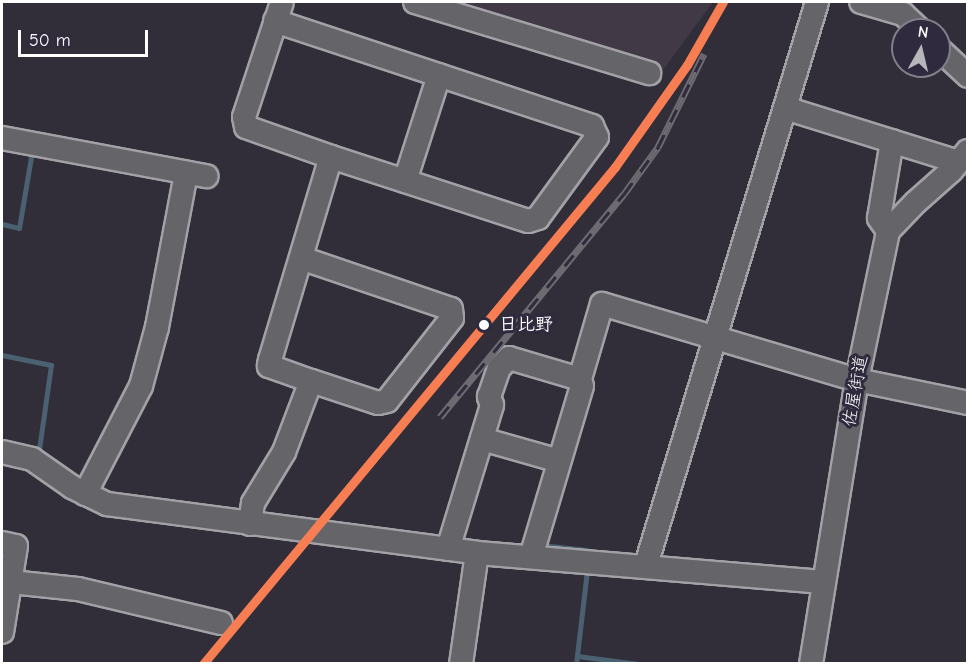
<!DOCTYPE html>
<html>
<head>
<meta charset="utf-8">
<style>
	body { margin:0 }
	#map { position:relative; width:969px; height:665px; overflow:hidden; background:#312e39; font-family:"Comic Neue","Klee One",sans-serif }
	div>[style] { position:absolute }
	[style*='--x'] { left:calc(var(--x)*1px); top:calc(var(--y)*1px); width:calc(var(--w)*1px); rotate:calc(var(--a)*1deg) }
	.built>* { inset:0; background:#413946 }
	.stream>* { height:5px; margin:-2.5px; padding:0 2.5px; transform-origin:2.5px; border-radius:2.5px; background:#4a6171 }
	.roads { filter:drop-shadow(2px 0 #a2a1a6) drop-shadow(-2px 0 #a2a1a6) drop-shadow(0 2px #a2a1a6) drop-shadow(0 -2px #a2a1a6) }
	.minor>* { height:22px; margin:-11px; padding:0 11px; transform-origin:11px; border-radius:11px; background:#656469 }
	.rail>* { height:7px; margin-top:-3.5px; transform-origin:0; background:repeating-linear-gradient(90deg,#2f2a3d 0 14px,#6d6b71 0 28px); box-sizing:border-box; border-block:2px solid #6d6b71 }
	.rail-1>* { height:9px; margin:-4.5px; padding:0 4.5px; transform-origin:4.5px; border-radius:4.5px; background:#f77d52 }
	.dots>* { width:16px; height:16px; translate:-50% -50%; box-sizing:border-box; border:3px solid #2f2a3d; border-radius:50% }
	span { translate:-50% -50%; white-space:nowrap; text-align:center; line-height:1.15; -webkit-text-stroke:6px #2f2a3d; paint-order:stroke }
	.stop-label { font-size:18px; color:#fff; font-weight:700 }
	.left { translate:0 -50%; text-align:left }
	.street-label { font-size:18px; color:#fff }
	.frame { position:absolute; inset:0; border:3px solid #fff; pointer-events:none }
	.north { position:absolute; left:891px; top:18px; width:60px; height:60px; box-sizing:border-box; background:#2f2a3d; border:2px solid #827f8b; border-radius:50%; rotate:8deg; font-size:16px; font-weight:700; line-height:24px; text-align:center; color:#fff }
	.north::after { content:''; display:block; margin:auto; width:21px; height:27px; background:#b7b6ba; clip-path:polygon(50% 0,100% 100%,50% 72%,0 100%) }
	.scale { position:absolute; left:18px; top:30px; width:130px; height:27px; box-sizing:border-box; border:3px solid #fff; border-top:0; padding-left:8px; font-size:18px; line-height:21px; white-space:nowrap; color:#fff; -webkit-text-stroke:4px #2f2a3d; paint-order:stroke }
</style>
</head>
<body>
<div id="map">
	<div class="built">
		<i style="clip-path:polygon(441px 2px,713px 2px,663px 70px)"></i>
	</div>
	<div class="stream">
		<i style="--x:962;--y:172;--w:6;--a:18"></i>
		<i style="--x:2;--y:224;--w:17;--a:13"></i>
		<i style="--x:19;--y:228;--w:78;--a:-80.4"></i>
		<i style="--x:32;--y:151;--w:2;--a:-153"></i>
		<i style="--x:2;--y:355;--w:50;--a:11.5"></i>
		<i style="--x:51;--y:365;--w:85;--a:98.1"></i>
		<i style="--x:541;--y:545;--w:46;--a:6.2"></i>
		<i style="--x:577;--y:656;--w:62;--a:7.5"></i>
		<i style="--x:576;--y:664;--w:95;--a:-83.3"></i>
	</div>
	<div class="roads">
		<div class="minor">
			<i style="--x:415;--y:2;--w:245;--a:16.9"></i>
			<i style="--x:861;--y:2;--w:44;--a:15.9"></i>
			<i style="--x:903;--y:14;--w:23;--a:43"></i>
			<i style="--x:275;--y:21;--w:334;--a:18.3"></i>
			<i style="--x:592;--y:126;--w:12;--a:66"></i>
			<i style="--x:597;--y:137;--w:100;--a:126.1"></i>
			<i style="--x:538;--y:218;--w:10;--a:163"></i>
			<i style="--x:528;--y:221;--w:207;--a:-162"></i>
			<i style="--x:939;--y:49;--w:40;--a:43"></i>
			<i style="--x:785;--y:108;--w:181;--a:17.3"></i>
			<i style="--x:2;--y:138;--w:208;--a:10.6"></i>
			<i style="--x:405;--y:181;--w:111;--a:-72.2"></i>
			<i style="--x:888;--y:231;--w:16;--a:-125"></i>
			<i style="--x:879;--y:218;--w:78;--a:-80.4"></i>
			<i style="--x:301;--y:258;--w:158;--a:18.8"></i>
			<i style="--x:451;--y:309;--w:9;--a:84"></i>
			<i style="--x:452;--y:318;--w:105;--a:128.1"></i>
			<i style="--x:387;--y:401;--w:9;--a:167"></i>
			<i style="--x:378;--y:403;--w:71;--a:-161.8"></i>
			<i style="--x:482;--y:439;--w:80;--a:15.9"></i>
			<i style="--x:2;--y:452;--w:31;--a:13"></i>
			<i style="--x:32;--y:459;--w:49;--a:35"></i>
			<i style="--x:72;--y:487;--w:39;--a:26"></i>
			<i style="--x:107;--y:504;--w:373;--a:7.5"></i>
			<i style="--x:477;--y:553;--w:348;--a:4.8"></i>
			<i style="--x:85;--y:494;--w:122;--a:-62.6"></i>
			<i style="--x:141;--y:386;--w:61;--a:-74.8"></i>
			<i style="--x:157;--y:327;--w:157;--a:-79.3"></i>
			<i style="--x:250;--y:524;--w:21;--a:-82"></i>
			<i style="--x:253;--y:503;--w:60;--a:-58.7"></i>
			<i style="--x:284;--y:452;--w:76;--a:-69.2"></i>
			<i style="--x:311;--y:381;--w:45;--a:-160.3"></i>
			<i style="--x:269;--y:366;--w:6;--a:-81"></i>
			<i style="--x:270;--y:360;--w:212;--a:-73.3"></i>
			<i style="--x:331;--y:157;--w:90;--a:-160.6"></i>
			<i style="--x:246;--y:127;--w:10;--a:-101"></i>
			<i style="--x:244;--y:117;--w:121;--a:-71.7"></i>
			<i style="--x:2;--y:543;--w:14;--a:12"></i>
			<i style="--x:16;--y:546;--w:87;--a:99.2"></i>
			<i style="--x:448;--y:549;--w:151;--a:-73"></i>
			<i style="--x:492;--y:405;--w:9;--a:-111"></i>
			<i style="--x:489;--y:397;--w:31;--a:-71"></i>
			<i style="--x:499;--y:368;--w:14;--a:-45"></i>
			<i style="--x:509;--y:358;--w:74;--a:16.5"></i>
			<i style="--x:531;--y:557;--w:178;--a:-73.4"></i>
			<i style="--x:582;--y:386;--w:7;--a:-106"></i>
			<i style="--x:580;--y:379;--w:78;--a:-73.7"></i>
			<i style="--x:602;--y:304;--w:266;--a:16.6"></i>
			<i style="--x:857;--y:380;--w:113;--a:11.7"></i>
			<i style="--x:646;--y:565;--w:588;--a:-73.1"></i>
			<i style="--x:11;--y:582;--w:67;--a:6"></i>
			<i style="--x:78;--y:589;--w:147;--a:13.4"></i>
			<i style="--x:461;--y:664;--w:112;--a:-81.8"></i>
			<i style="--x:811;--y:664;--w:288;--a:-80.8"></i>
			<i style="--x:857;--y:380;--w:152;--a:-78.2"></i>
			<i style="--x:888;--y:231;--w:40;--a:-46"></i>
			<i style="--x:916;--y:202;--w:47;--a:-41.5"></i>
			<i style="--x:951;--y:171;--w:26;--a:-50"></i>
		</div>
	</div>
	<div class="rail">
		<i style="--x:440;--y:417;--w:289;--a:-50.5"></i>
		<i style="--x:624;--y:194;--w:58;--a:-54.1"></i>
		<i style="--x:658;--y:147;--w:104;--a:-63.7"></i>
	</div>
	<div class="rail-1">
		<i style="--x:203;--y:664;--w:646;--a:-50.34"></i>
		<i style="--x:615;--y:167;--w:125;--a:-54.8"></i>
		<i style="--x:687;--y:65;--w:73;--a:-60.3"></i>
	</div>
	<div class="dots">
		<i style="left:484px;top:325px;background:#fff"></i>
	</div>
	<div class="stop-label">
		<span class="left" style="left:499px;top:325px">日比野</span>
	</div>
	<div class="street-label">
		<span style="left:856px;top:391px;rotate:-80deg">佐屋街道</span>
	</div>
	<div class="frame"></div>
	<div class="north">N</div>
	<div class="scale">50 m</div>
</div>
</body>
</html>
